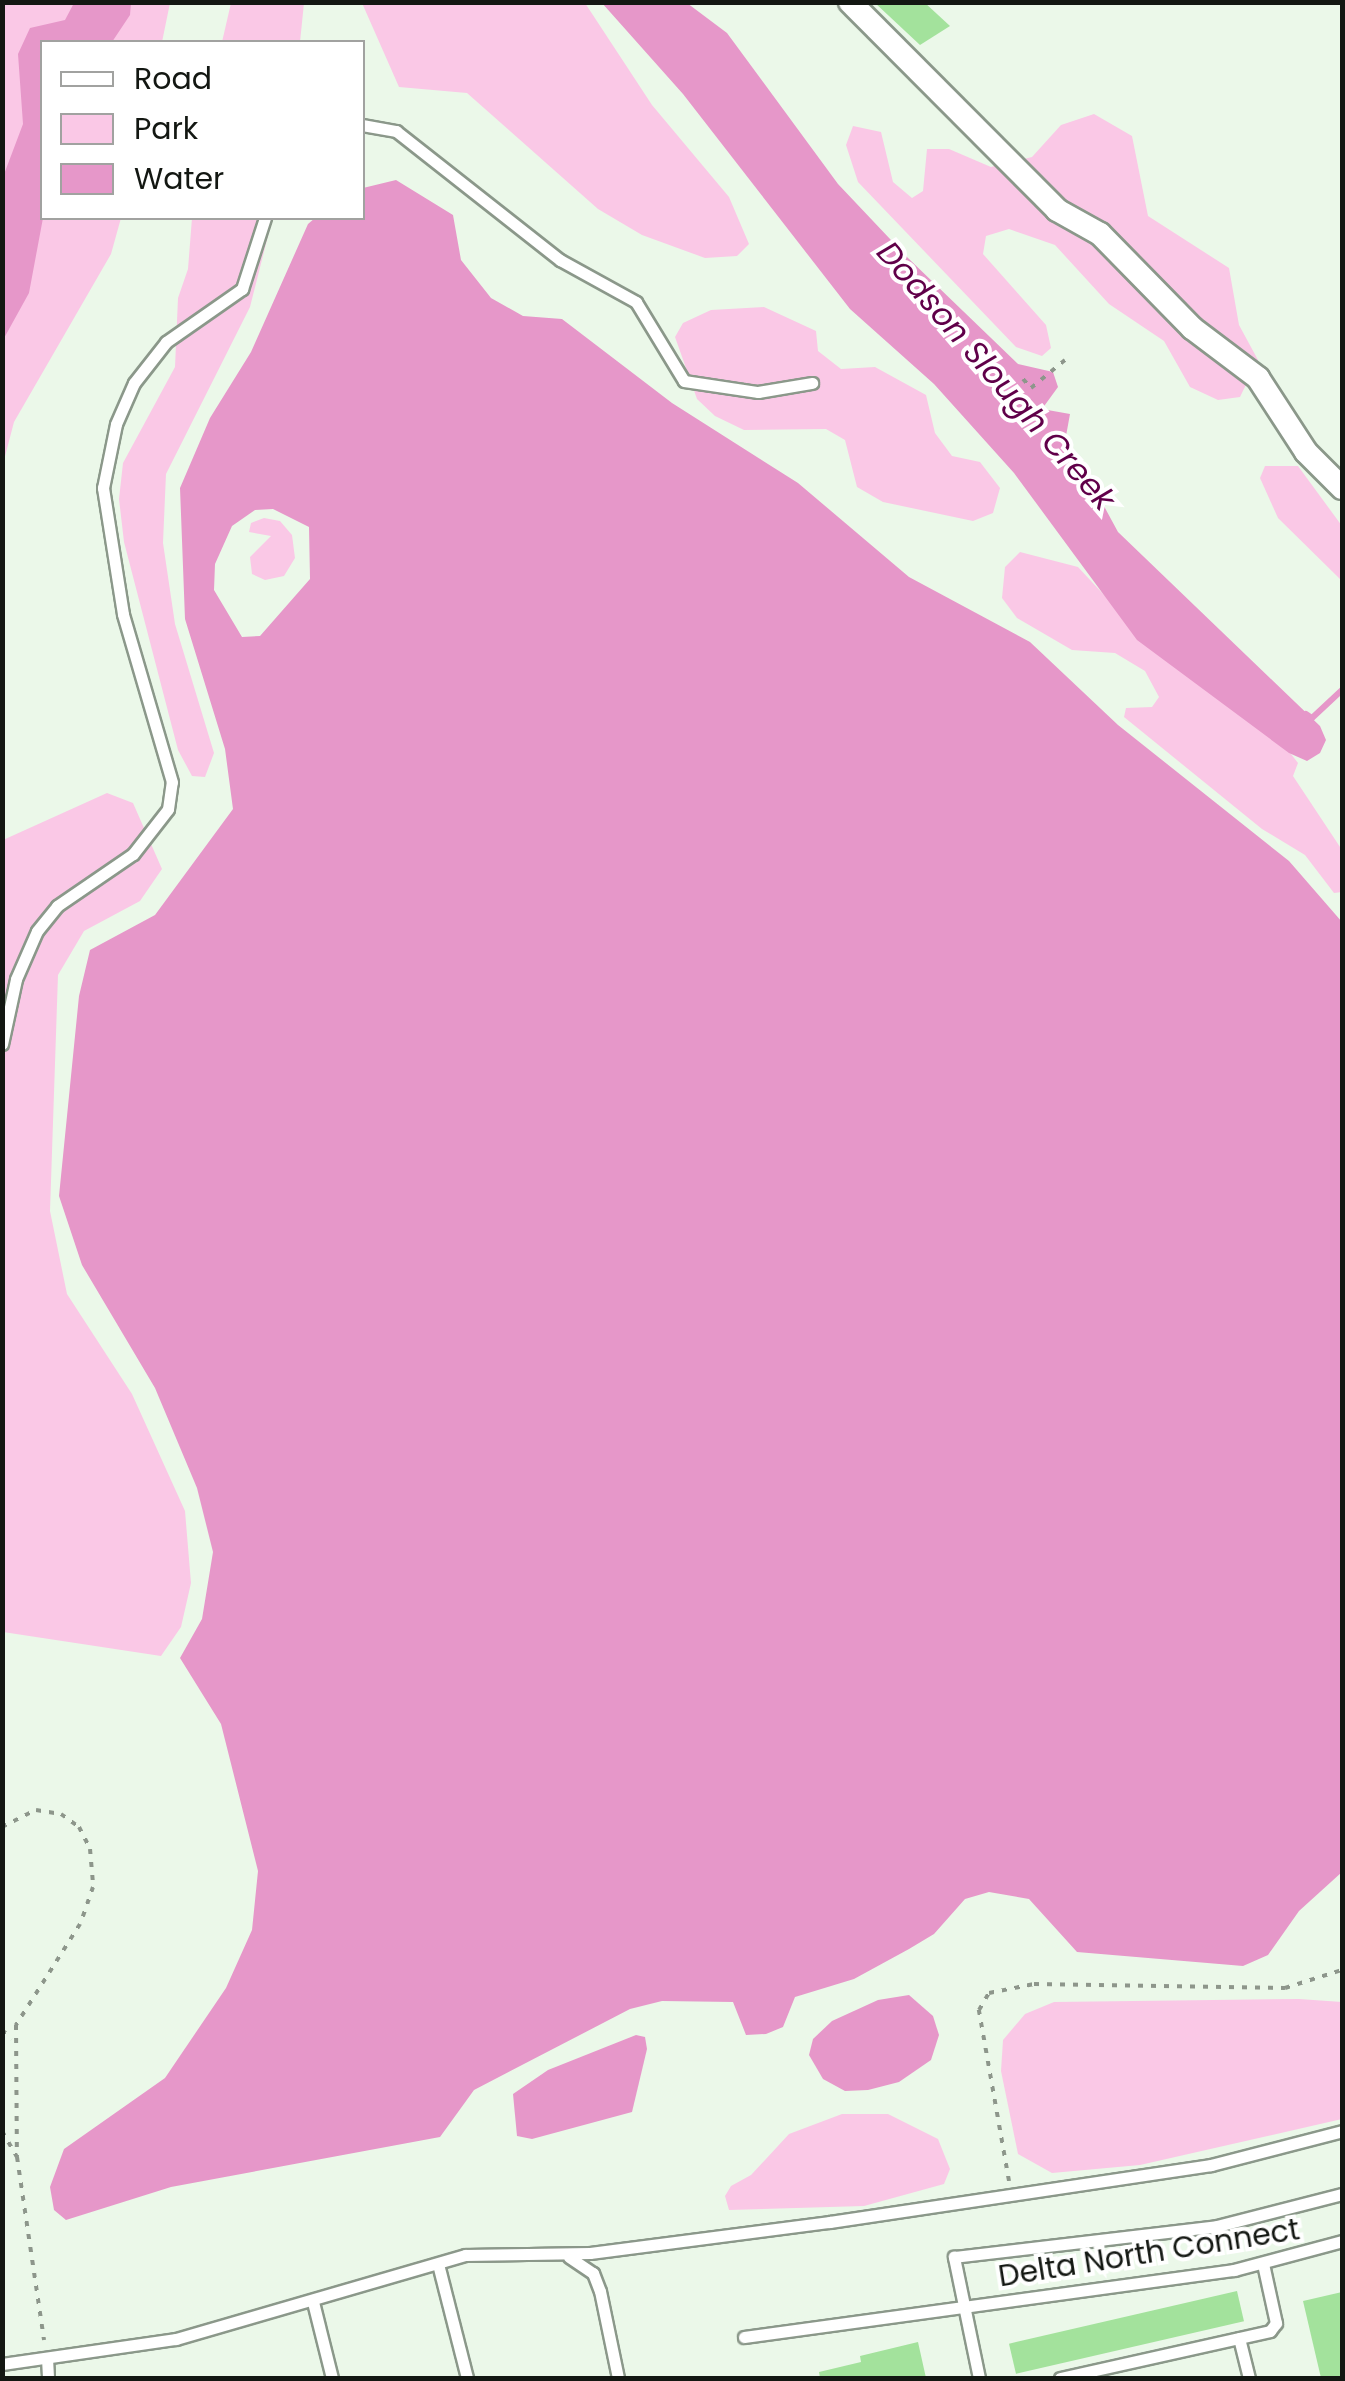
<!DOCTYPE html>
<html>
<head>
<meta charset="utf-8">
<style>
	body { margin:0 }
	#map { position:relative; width:1345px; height:2381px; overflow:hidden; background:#ebf8e9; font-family:Poppins,sans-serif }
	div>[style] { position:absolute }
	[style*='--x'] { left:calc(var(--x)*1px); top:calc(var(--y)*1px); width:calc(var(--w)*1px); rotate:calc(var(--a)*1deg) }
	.green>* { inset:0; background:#fac8e6 }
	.water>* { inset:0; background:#e697c9 }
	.stream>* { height:6px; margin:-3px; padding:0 3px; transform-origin:3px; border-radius:3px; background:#e697c9 }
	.building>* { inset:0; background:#a3e29c; transform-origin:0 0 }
	.path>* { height:4px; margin-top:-2px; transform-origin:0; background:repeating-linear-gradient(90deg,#8d968b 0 5px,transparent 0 13px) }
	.roads { filter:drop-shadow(2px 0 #8b988a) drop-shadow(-2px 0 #8b988a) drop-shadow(0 2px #8b988a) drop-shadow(0 -2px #8b988a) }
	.service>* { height:11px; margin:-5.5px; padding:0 5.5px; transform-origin:5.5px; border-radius:5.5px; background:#fff }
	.minor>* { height:22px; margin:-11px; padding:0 11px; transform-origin:11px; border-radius:11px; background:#fff }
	span { translate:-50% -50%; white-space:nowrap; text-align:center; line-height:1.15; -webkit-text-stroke:8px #fff; paint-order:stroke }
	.street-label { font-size:30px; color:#131712 }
	.water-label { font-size:32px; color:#600049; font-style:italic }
	.frame { position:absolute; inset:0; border:5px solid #131712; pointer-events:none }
	.legend { position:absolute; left:40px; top:40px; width:325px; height:180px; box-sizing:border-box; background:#fff; border:2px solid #a1a2a0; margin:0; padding:12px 18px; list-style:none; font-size:30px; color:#131712 }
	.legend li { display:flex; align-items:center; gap:20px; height:50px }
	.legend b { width:50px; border:2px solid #a1a2a0 }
</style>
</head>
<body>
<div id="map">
	<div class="green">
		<i style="clip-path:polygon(3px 3px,170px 3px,162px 42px,42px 42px,42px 218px,121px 218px,111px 254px,14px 422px,3px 464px)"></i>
		<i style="clip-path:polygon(231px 3px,304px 3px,300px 42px,222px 42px)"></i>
		<i style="clip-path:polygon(362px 3px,585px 3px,652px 105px,729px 197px,749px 244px,737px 256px,705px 258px,642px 235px,598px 209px,467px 93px,399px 87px)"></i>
		<i style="clip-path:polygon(1094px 114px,1132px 136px,1148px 216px,1229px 268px,1239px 325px,1258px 360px,1240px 397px,1218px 400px,1190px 387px,1164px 341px,1109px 304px,1055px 245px,1009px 229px,986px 236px,983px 254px,1046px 325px,1051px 348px,1042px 356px,1016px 347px,858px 182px,846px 145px,853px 126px,881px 132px,893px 182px,912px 198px,923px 191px,927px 149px,949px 149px,991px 167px,1032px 157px,1061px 125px)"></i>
		<i style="clip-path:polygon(192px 218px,268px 218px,270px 228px,250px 307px,166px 474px,163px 543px,175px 624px,214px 753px,205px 777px,192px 776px,178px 750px,124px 542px,119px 499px,123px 463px,175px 367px,178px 298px,188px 269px)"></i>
		<i style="clip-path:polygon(764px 307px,816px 331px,818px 351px,841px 369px,875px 367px,926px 395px,935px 433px,952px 456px,980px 462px,1000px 488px,993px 513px,973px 521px,883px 502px,857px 487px,845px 440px,826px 429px,744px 430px,715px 416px,697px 399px,675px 337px,683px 323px,711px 310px)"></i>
		<i style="clip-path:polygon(1265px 466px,1298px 466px,1342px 526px,1342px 581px,1278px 518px,1260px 478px)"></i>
		<i style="clip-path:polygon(264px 518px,280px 521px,292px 535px,295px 558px,284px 576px,265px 580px,252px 574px,250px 557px,271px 536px,249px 532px,251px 523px)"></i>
		<i style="clip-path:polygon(1020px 552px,1078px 567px,1157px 652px,1277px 736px,1298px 763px,1293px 776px,1342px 850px,1342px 892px,1334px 893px,1305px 855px,1262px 829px,1124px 717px,1126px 708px,1152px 707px,1159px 697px,1145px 671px,1115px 653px,1072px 650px,1017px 618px,1002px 598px,1005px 567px)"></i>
		<i style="clip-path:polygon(107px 793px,133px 803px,162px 869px,140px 901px,84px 931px,58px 975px,50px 1211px,67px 1294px,132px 1394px,185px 1511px,191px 1583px,181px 1627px,161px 1656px,3px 1632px,3px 840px)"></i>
		<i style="clip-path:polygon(1299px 1999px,1342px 2002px,1342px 2119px,1140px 2165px,1052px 2173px,1018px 2154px,1001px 2071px,1003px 2040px,1025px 2014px,1054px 2002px)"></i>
		<i style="clip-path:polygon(842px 2114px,888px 2114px,938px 2139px,950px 2169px,944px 2184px,864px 2206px,729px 2210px,725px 2196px,731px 2186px,751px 2175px,789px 2134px)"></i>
	</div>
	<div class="water">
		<i style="clip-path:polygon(74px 3px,131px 3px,130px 15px,112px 42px,42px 42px,43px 218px,29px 293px,3px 340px,3px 177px,23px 124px,18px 54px,30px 28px,65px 20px)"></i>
		<i style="clip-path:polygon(602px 3px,687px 3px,727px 33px,838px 184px,908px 258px,1018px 364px,1053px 372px,1058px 387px,1042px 409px,1070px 414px,1066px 436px,1118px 532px,1320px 726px,1326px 740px,1320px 753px,1307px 761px,1289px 753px,1137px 640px,1014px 473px,934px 384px,850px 309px,683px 94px)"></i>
		<i style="clip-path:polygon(evenodd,396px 180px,453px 215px,461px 260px,491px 298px,523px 316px,562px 319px,672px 403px,798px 483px,909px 577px,1030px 642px,1118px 725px,1289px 861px,1342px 922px,1342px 1872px,1299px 1911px,1268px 1955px,1243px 1966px,1077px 1952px,1029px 1899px,989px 1892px,965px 1899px,934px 1934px,909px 1949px,854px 1979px,795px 1997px,783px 2027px,766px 2034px,746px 2035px,733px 2002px,662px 2001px,630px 2009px,474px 2090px,440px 2137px,171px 2187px,66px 2220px,54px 2210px,50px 2187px,64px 2149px,165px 2078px,226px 1988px,252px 1930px,258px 1871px,221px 1724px,180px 1658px,202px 1619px,213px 1552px,197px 1488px,155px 1388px,82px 1265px,59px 1196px,79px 996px,90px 950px,155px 915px,233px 809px,225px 749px,185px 619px,180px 488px,210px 418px,251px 352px,308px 224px,315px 218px,362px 218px,363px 188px,396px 180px,273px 509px,309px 527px,310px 579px,260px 636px,242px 637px,214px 590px,215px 564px,232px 526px,255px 510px,273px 509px)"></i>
		<i style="clip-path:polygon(909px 1995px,933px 2016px,939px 2035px,931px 2060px,899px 2082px,868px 2090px,845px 2091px,823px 2079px,809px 2055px,813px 2039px,832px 2021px,878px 2000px)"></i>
		<i style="clip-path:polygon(636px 2035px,645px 2037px,647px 2049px,632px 2112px,532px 2139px,517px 2136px,513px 2094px,548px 2070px)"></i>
	</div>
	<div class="stream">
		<i style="--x:1306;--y:714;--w:7;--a:34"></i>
		<i style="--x:1312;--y:718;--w:41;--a:-43"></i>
	</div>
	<div class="building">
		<i style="clip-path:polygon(874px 2px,924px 2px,950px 26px,920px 45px)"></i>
		<i style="left:1237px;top:2291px;width:31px;height:234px;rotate:77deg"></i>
		<i style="clip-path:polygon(1342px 2292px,1342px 2378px,1321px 2378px,1303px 2301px)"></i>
		<i style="clip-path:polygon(918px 2342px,926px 2378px,820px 2378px,819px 2372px,861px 2362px,860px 2356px)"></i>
	</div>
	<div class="path">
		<i style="--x:1023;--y:379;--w:12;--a:48"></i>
		<i style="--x:1031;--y:388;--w:44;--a:-39.5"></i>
		<i style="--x:2;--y:1827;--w:38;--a:-27"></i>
		<i style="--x:36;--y:1810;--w:25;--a:9"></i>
		<i style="--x:61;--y:1814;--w:22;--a:36"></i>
		<i style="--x:79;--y:1827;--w:25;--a:63"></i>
		<i style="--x:90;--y:1849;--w:38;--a:85"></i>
		<i style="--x:93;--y:1887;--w:39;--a:109"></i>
		<i style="--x:80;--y:1924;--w:120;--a:122.4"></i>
		<i style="--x:16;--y:2025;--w:132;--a:89.6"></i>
		<i style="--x:2;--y:2030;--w:13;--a:42"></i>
		<i style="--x:2;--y:2131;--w:30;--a:60"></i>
		<i style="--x:17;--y:2157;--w:185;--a:81.6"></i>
		<i style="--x:1009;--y:2181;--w:174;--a:-100"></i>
		<i style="--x:979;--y:2010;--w:20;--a:-60"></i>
		<i style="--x:989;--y:1993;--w:46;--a:-11.3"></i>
		<i style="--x:1034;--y:1984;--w:251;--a:0.9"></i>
		<i style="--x:1285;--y:1988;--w:60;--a:-17.5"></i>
	</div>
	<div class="roads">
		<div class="service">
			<i style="--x:362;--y:125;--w:35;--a:10"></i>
			<i style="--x:396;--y:131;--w:209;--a:38.2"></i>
			<i style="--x:560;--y:260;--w:87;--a:28.9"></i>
			<i style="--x:636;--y:302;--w:92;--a:58.7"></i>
			<i style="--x:684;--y:381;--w:75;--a:8.5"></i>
			<i style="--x:758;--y:392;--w:55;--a:-9.5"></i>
			<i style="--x:2;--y:1044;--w:66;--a:-77.8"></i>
			<i style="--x:16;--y:979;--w:52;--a:-66.4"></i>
			<i style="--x:37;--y:931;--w:32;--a:-51"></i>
			<i style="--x:57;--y:906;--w:92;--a:-34.4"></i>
			<i style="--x:133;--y:854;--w:57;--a:-52.1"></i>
			<i style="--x:168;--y:809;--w:27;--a:-82"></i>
			<i style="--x:172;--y:782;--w:175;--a:-106.3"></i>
			<i style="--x:123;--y:614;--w:128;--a:-99"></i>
			<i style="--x:103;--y:488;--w:65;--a:-78.5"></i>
			<i style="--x:116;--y:424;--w:45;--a:-66.3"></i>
			<i style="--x:134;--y:383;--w:52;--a:-52"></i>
			<i style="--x:166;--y:342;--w:93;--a:-34.9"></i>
			<i style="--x:242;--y:289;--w:75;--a:-72.1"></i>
			<i style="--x:569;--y:2257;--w:29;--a:34"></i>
			<i style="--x:593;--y:2273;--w:19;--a:69"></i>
			<i style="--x:600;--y:2291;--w:89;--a:78.3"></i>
			<i style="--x:438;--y:2264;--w:118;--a:75.7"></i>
			<i style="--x:313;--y:2302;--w:78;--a:76"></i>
			<i style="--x:744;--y:2337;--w:495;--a:-7.8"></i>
			<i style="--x:1234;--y:2270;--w:112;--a:-15"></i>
			<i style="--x:1239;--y:2338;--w:41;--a:76"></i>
			<i style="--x:47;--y:2358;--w:20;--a:87"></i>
			<i style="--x:2;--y:2364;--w:176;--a:-8.2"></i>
			<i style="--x:176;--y:2339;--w:301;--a:-16.2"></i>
			<i style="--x:465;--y:2255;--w:125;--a:-0.9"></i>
			<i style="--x:590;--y:2253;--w:242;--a:-7.4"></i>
			<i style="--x:830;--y:2222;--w:385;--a:-8.5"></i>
			<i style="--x:1211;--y:2165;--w:135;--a:-14.5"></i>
			<i style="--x:979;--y:2378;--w:124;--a:-101.7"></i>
			<i style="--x:954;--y:2257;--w:265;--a:-6.7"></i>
			<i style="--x:1217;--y:2226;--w:129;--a:-14.4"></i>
			<i style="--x:1060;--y:2378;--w:215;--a:-12.6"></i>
			<i style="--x:1270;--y:2331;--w:10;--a:-53"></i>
			<i style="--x:1276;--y:2323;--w:60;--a:-102.4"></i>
		</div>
		<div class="minor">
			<i style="--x:850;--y:2;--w:293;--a:45.1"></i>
			<i style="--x:1057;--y:210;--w:49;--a:29.2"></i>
			<i style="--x:1100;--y:234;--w:132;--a:45.6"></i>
			<i style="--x:1192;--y:328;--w:83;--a:37.1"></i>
			<i style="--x:1258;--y:378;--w:88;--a:57"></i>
			<i style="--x:1306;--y:452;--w:51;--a:45"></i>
		</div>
	</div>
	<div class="street-label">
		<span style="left:1149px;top:2253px;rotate:-9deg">Delta North Connect</span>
	</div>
	<div class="water-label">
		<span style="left:996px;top:376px;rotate:49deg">Dodson Slough Creek</span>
	</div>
	<div class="frame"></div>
	<ul class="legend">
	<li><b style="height:12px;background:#fff"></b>Road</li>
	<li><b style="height:28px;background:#fac8e6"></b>Park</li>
	<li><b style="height:28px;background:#e697c9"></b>Water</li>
	</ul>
</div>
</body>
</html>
